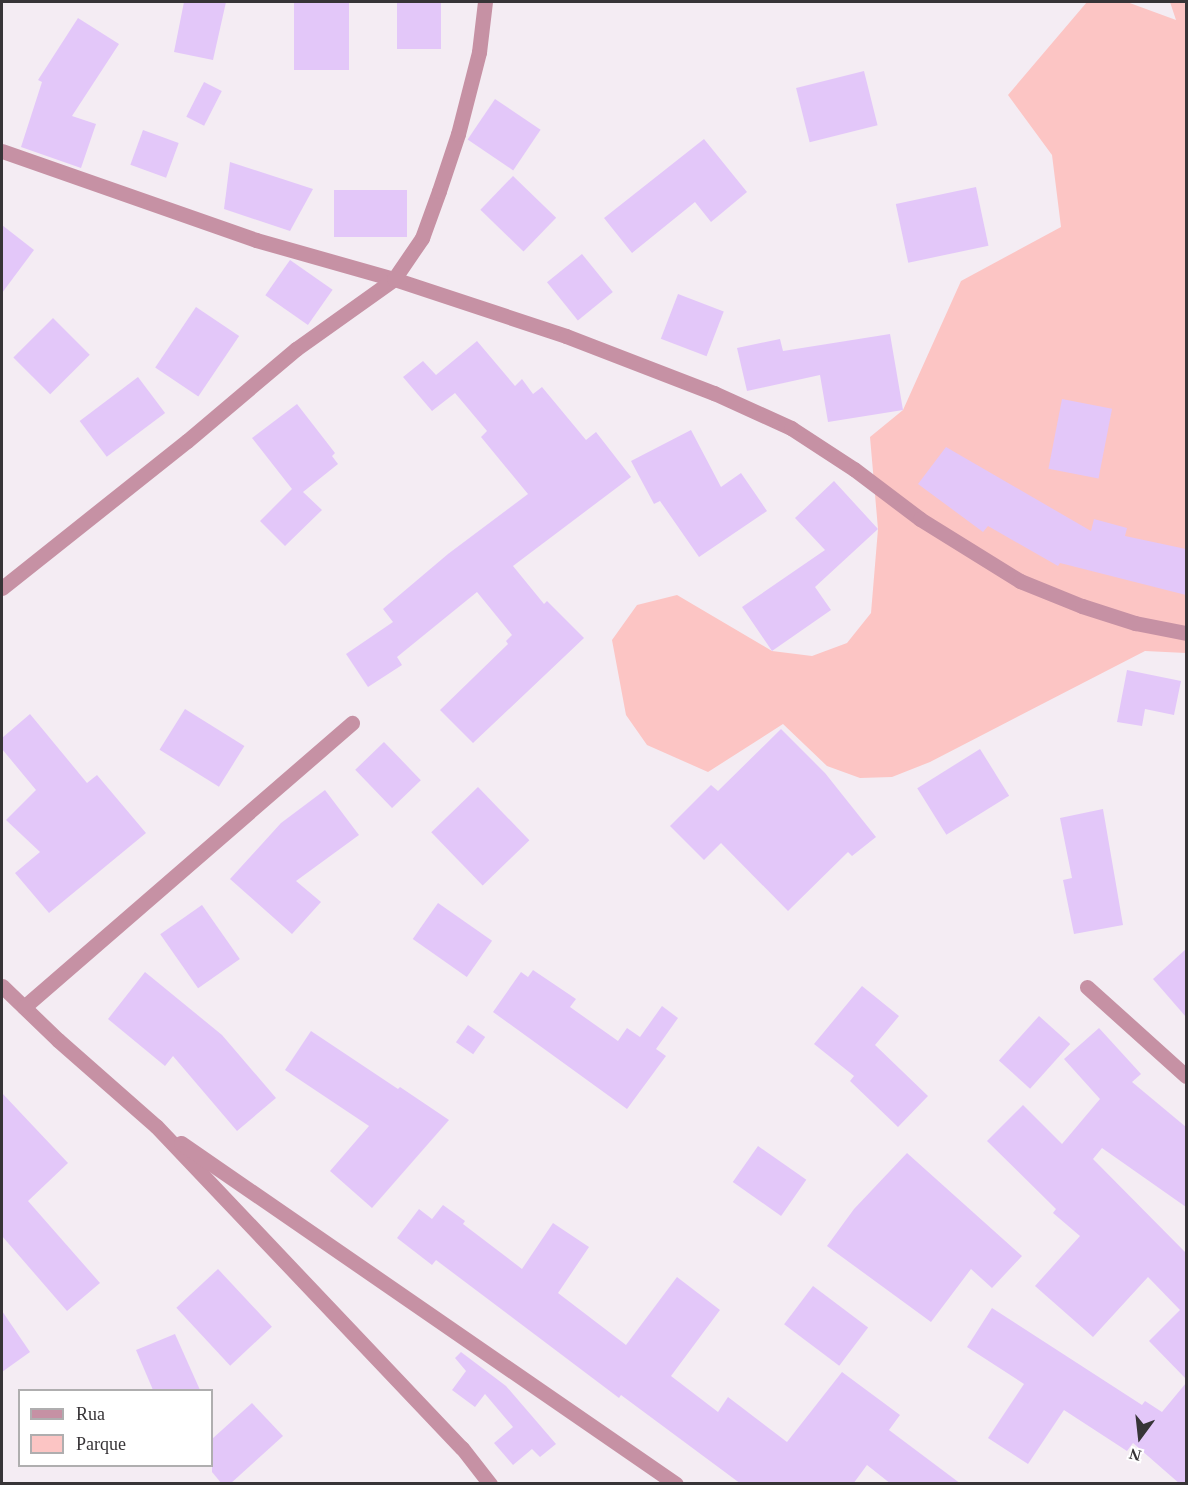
<!DOCTYPE html>
<html>
<head>
<meta charset="utf-8">
<style>
	body { margin:0 }
	#map { position:relative; width:1188px; height:1485px; overflow:hidden; background:#f4ecf3; font-family:Georgia,serif }
	div>[style] { position:absolute }
	[style*='--x'] { left:calc(var(--x)*1px); top:calc(var(--y)*1px); width:calc(var(--w)*1px); rotate:calc(var(--a)*1deg) }
	.green>* { inset:0; background:#fcc5c4 }
	.building>* { inset:0; background:#e3c7f9; transform-origin:0 0 }
	.street>* { height:15px; margin:-7.5px; padding:0 7.5px; transform-origin:7.5px; border-radius:7.5px; background:#c691a4 }
	span { translate:-50% -50%; white-space:nowrap; text-align:center; line-height:1.15; -webkit-text-stroke:5px #fff; paint-order:stroke }
	.frame { position:absolute; inset:0; border:3px solid #373437; pointer-events:none }
	.legend { position:absolute; left:18px; top:1389px; width:195px; height:78px; box-sizing:border-box; background:#fff; border:2px solid #afaeaf; margin:0; padding:8px 10px; list-style:none; font-size:18px; color:#373437 }
	.legend li { display:flex; align-items:center; gap:12px; height:30px }
	.legend b { width:30px; border:2px solid #afaeaf }
	.north { position:absolute; left:1110px; top:1407px; width:60px; height:60px; -webkit-text-stroke:4px #fff; paint-order:stroke; rotate:195deg; font-size:16px; font-weight:700; line-height:24px; text-align:center; color:#373437 }
	.north::after { content:''; display:block; margin:auto; width:21px; height:27px; background:#373437; clip-path:polygon(50% 0,100% 100%,50% 72%,0 100%) }
</style>
</head>
<body>
<div id="map">
	<div class="green">
		<i style="clip-path:polygon(1087px 2px,1127px 2px,1176px 20px,1170px 2px,1186px 2px,1186px 653px,1145px 651px,930px 762px,892px 777px,860px 778px,827px 766px,783px 724px,708px 772px,647px 745px,626px 715px,612px 640px,637px 605px,677px 595px,772px 651px,812px 656px,847px 643px,871px 613px,878px 529px,870px 437px,903px 410px,961px 281px,1061px 227px,1052px 155px,1008px 95px)"></i>
	</div>
	<div class="building">
		<i style="clip-path:polygon(184px 2px,226px 2px,213px 60px,174px 52px)"></i>
		<i style="left:294px;top:2px;width:55px;height:68px"></i>
		<i style="left:397px;top:2px;width:44px;height:47px"></i>
		<i style="clip-path:polygon(78px 18px,119px 44px,72px 116px,96px 124px,81px 168px,21px 147px,42px 82px,38px 80px)"></i>
		<i style="left:864px;top:71px;width:56px;height:70px;rotate:76deg"></i>
		<i style="left:204px;top:82px;width:20px;height:39px;rotate:27deg"></i>
		<i style="left:495px;top:99px;width:55px;height:49px;rotate:34deg"></i>
		<i style="left:143px;top:130px;width:38px;height:37px;rotate:20deg"></i>
		<i style="clip-path:polygon(704px 139px,747px 192px,711px 222px,695px 202px,632px 253px,604px 218px)"></i>
		<i style="clip-path:polygon(230px 162px,313px 189px,290px 231px,224px 209px)"></i>
		<i style="left:513px;top:176px;width:60px;height:47px;rotate:44deg"></i>
		<i style="left:976px;top:187px;width:60px;height:82px;rotate:78deg"></i>
		<i style="left:334px;top:190px;width:73px;height:47px"></i>
		<i style="clip-path:polygon(2px 225px,34px 250px,2px 293px)"></i>
		<i style="left:582px;top:254px;width:49px;height:45px;rotate:51deg"></i>
		<i style="left:290px;top:260px;width:52px;height:43px;rotate:35deg"></i>
		<i style="left:678px;top:294px;width:49px;height:48px;rotate:21deg"></i>
		<i style="left:196px;top:307px;width:52px;height:73px;rotate:34deg"></i>
		<i style="left:53px;top:318px;width:52px;height:56px;rotate:45deg"></i>
		<i style="clip-path:polygon(890px 334px,903px 410px,828px 422px,820px 375px,747px 391px,737px 348px,780px 339px,783px 351px)"></i>
		<i style="clip-path:polygon(477px 341px,515px 386px,522px 379px,533px 394px,542px 387px,586px 440px,596px 432px,631px 477px,513px 566px,544px 604px,547px 601px,584px 638px,473px 743px,440px 710px,508px 644px,506px 641px,512px 635px,477px 592px,397px 657px,402px 665px,368px 687px,346px 654px,393px 622px,383px 609px,448px 554px,528px 494px,481px 437px,487px 431px,455px 393px,432px 411px,403px 377px,423px 361px,436px 375px)"></i>
		<i style="left:138px;top:377px;width:45px;height:73px;rotate:53deg"></i>
		<i style="left:1062px;top:399px;width:51px;height:71px;rotate:11deg"></i>
		<i style="clip-path:polygon(297px 404px,335px 453px,332px 456px,338px 464px,303px 492px,322px 510px,285px 546px,260px 521px,292px 489px,252px 438px)"></i>
		<i style="clip-path:polygon(691px 430px,721px 487px,741px 473px,767px 511px,699px 557px,660px 501px,654px 504px,631px 461px)"></i>
		<i style="clip-path:polygon(946px 447px,1091px 531px,1094px 519px,1127px 528px,1125px 536px,1186px 549px,1186px 595px,1060px 563px,1058px 566px,988px 526px,983px 532px,918px 484px)"></i>
		<i style="clip-path:polygon(834px 481px,878px 529px,815px 587px,831px 610px,772px 651px,742px 607px,825px 550px,795px 518px)"></i>
		<i style="clip-path:polygon(1127px 670px,1181px 681px,1174px 715px,1145px 709px,1142px 726px,1117px 722px)"></i>
		<i style="left:185px;top:709px;width:70px;height:48px;rotate:32deg"></i>
		<i style="clip-path:polygon(30px 714px,87px 783px,97px 775px,146px 833px,49px 913px,15px 873px,40px 852px,6px 820px,36px 790px,2px 749px,2px 738px)"></i>
		<i style="clip-path:polygon(781px 729px,825px 773px,876px 837px,852px 856px,848px 852px,788px 911px,721px 843px,704px 860px,670px 826px,711px 785px,718px 791px)"></i>
		<i style="left:384px;top:742px;width:53px;height:40px;rotate:46deg"></i>
		<i style="left:980px;top:749px;width:55px;height:74px;rotate:58deg"></i>
		<i style="left:478px;top:787px;width:74px;height:65px;rotate:46deg"></i>
		<i style="clip-path:polygon(325px 790px,359px 835px,296px 881px,321px 902px,292px 934px,230px 879px,281px 823px)"></i>
		<i style="clip-path:polygon(1103px 809px,1123px 925px,1074px 934px,1063px 880px,1072px 878px,1060px 818px)"></i>
		<i style="left:438px;top:903px;width:66px;height:44px;rotate:35deg"></i>
		<i style="left:202px;top:905px;width:66px;height:51px;rotate:55deg"></i>
		<i style="clip-path:polygon(1186px 949px,1186px 1017px,1153px 979px)"></i>
		<i style="clip-path:polygon(533px 970px,576px 999px,570px 1007px,618px 1041px,627px 1028px,640px 1037px,662px 1006px,678px 1018px,656px 1049px,666px 1056px,627px 1109px,493px 1012px,521px 972px,528px 977px)"></i>
		<i style="clip-path:polygon(145px 972px,222px 1035px,276px 1098px,237px 1131px,173px 1056px,165px 1066px,108px 1019px)"></i>
		<i style="clip-path:polygon(862px 986px,899px 1016px,875px 1045px,928px 1096px,898px 1127px,850px 1081px,854px 1076px,814px 1044px)"></i>
		<i style="left:1039px;top:1016px;width:42px;height:60px;rotate:42deg"></i>
		<i style="left:468px;top:1025px;width:21px;height:21px;rotate:35deg"></i>
		<i style="clip-path:polygon(1099px 1028px,1141px 1074px,1132px 1082px,1186px 1127px,1186px 1207px,1102px 1148px,1093px 1159px,1186px 1253px,1186px 1379px,1149px 1341px,1180px 1310px,1148px 1277px,1093px 1337px,1035px 1286px,1080px 1236px,1053px 1213px,1056px 1209px,987px 1141px,1023px 1105px,1062px 1144px,1100px 1099px,1064px 1059px)"></i>
		<i style="clip-path:polygon(311px 1031px,398px 1089px,400px 1087px,449px 1120px,372px 1208px,330px 1171px,369px 1126px,285px 1070px)"></i>
		<i style="clip-path:polygon(2px 1093px,68px 1163px,28px 1201px,100px 1283px,67px 1311px,2px 1236px)"></i>
		<i style="left:758px;top:1146px;width:59px;height:44px;rotate:35deg"></i>
		<i style="clip-path:polygon(907px 1153px,1022px 1256px,992px 1288px,971px 1269px,931px 1322px,827px 1246px,854px 1209px)"></i>
		<i style="clip-path:polygon(443px 1205px,465px 1221px,463px 1224px,522px 1269px,553px 1223px,589px 1247px,558px 1293px,626px 1345px,677px 1277px,720px 1310px,671px 1376px,718px 1412px,728px 1397px,787px 1442px,842px 1372px,900px 1415px,889px 1430px,961px 1484px,891px 1484px,867px 1465px,853px 1484px,741px 1484px,621px 1395px,619px 1398px,436px 1260px,432px 1265px,397px 1238px,419px 1209px,432px 1219px)"></i>
		<i style="left:218px;top:1269px;width:79px;height:57px;rotate:47deg"></i>
		<i style="left:813px;top:1286px;width:69px;height:48px;rotate:37deg"></i>
		<i style="clip-path:polygon(992px 1308px,1142px 1405px,1145px 1401px,1162px 1412px,1186px 1383px,1186px 1484px,1180px 1484px,1133px 1443px,1127px 1451px,1064px 1410px,1028px 1464px,988px 1438px,1024px 1384px,967px 1347px)"></i>
		<i style="clip-path:polygon(2px 1311px,30px 1352px,2px 1372px)"></i>
		<i style="clip-path:polygon(175px 1334px,200px 1390px,153px 1390px,136px 1350px)"></i>
		<i style="clip-path:polygon(461px 1352px,506px 1386px,556px 1444px,540px 1457px,532px 1449px,513px 1465px,494px 1443px,513px 1427px,485px 1394px,475px 1407px,452px 1390px,466px 1371px,455px 1358px)"></i>
		<i style="clip-path:polygon(252px 1403px,283px 1436px,230px 1484px,222px 1484px,212px 1472px,212px 1439px)"></i>
	</div>
	<div class="street">
		<i style="--x:2;--y:151;--w:269;--a:19.3"></i>
		<i style="--x:256;--y:240;--w:143;--a:15.8"></i>
		<i style="--x:394;--y:279;--w:181;--a:18.3"></i>
		<i style="--x:566;--y:336;--w:159;--a:21.1"></i>
		<i style="--x:714;--y:393;--w:85;--a:24.4"></i>
		<i style="--x:791;--y:428;--w:75;--a:33.1"></i>
		<i style="--x:854;--y:469;--w:83;--a:37.1"></i>
		<i style="--x:920;--y:519;--w:118;--a:31.8"></i>
		<i style="--x:1020;--y:581;--w:67;--a:22"></i>
		<i style="--x:1082;--y:606;--w:56;--a:17.8"></i>
		<i style="--x:1135;--y:623;--w:52;--a:11.1"></i>
		<i style="--x:2;--y:588;--w:236;--a:-38.5"></i>
		<i style="--x:187;--y:441;--w:143;--a:-40.2"></i>
		<i style="--x:296;--y:349;--w:120;--a:-35.5"></i>
		<i style="--x:394;--y:279;--w:50;--a:-55.7"></i>
		<i style="--x:422;--y:238;--w:50;--a:-70.1"></i>
		<i style="--x:439;--y:191;--w:60;--a:-71.6"></i>
		<i style="--x:458;--y:134;--w:85;--a:-75.6"></i>
		<i style="--x:479;--y:52;--w:50;--a:-83.2"></i>
		<i style="--x:2;--y:986;--w:78;--a:44"></i>
		<i style="--x:58;--y:1040;--w:130;--a:41.3"></i>
		<i style="--x:156;--y:1126;--w:444;--a:46.5"></i>
		<i style="--x:462;--y:1448;--w:46;--a:52.1"></i>
		<i style="--x:1087;--y:987;--w:133;--a:42"></i>
		<i style="--x:24;--y:1007;--w:434;--a:-40.9"></i>
		<i style="--x:181;--y:1143;--w:601;--a:34.56"></i>
	</div>
	<div class="frame"></div>
	<ul class="legend">
	<li><b style="height:8px;background:#c691a4"></b>Rua</li>
	<li><b style="height:16px;background:#fcc5c4"></b>Parque</li>
	</ul>
	<div class="north">N</div>
</div>
</body>
</html>
